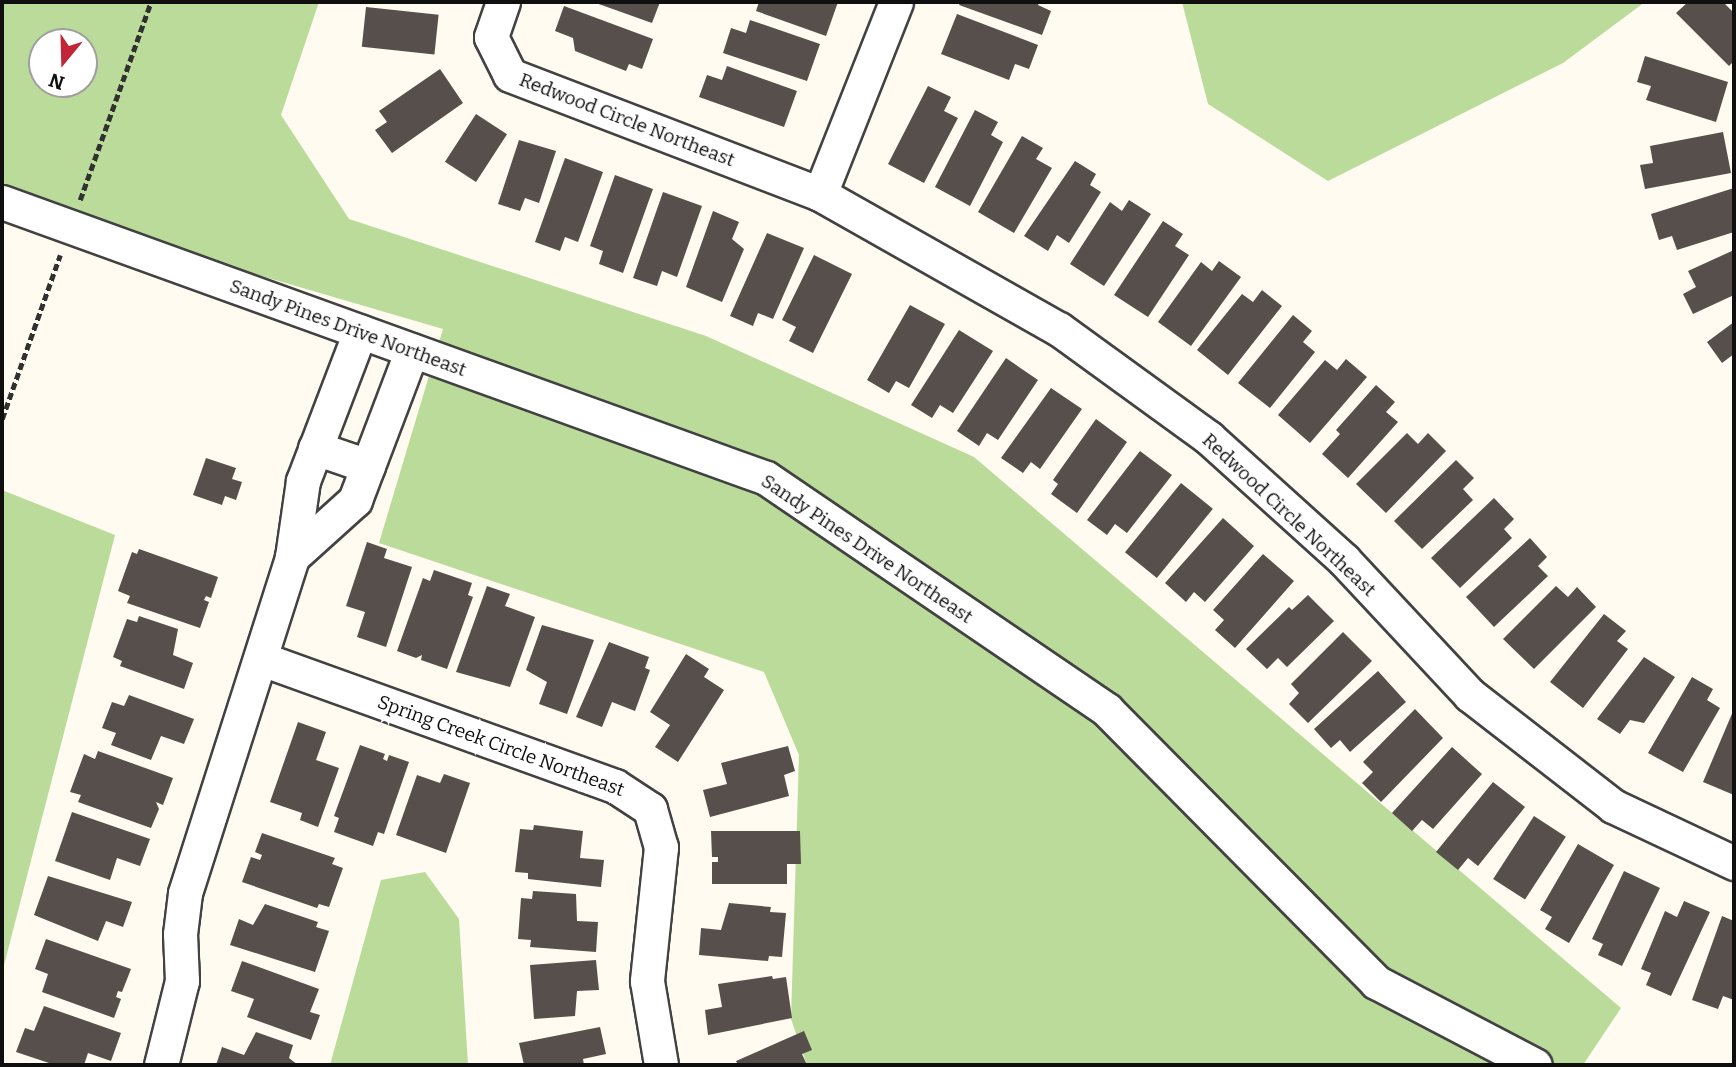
<!DOCTYPE html>
<html>
<head>
<meta charset="utf-8">
<style>
	body { margin:0 }
	#map { position:relative; width:1736px; height:1067px; overflow:hidden; background:#fffbf0; font-family:Bitter,serif }
	div>[style] { position:absolute }
	[style*='--x'] { left:calc(var(--x)*1px); top:calc(var(--y)*1px); width:calc(var(--w)*1px); rotate:calc(var(--a)*1deg) }
	.forest>* { inset:0; background:#badb99 }
	.building>* { inset:0; background:#574f4b; transform-origin:0 0 }
	.path>* { height:4.5px; margin-top:-2.25px; transform-origin:0; background:repeating-linear-gradient(90deg,#313131 0 7px,transparent 0 10.5px) }
	.roads { filter:drop-shadow(2px 0 #424242) drop-shadow(-2px 0 #424242) drop-shadow(0 2px #424242) drop-shadow(0 -2px #424242) }
	.minor>* { height:33px; margin:-16.5px; padding:0 16.5px; transform-origin:16.5px; border-radius:16.5px; background:#fff }
	span { translate:-50% -50%; white-space:nowrap; text-align:center; line-height:1.15; -webkit-text-stroke:7px #fff; paint-order:stroke }
	.street-label { font-size:19px; color:#0f0f0f }
	.frame { position:absolute; inset:0; border:4px solid #0f0f0f; pointer-events:none }
	.north { position:absolute; left:28px; top:28px; width:70px; height:70px; box-sizing:border-box; background:#fff; border:2px solid #9f9f9f; border-radius:50%; rotate:199deg; font-size:19px; font-weight:700; line-height:28px; text-align:center; color:#0f0f0f }
	.north::after { content:''; display:block; margin:auto; width:24px; height:32px; background:#c02637; clip-path:polygon(50% 0,100% 100%,50% 72%,0 100%) }
</style>
</head>
<body>
<div id="map">
	<div class="forest">
		<i style="clip-path:polygon(evenodd,2px 2px,319px 2px,281px 115px,349px 219px,706px 336px,974px 457px,1621px 1008px,1583px 1065px,807px 1065px,791px 1019px,799px 755px,764px 672px,379px 543px,443px 329px,224px 265px,2px 187px,2px 2px,42px 42px,84px 42px,84px 84px,42px 84px,42px 42px)"></i>
		<i style="clip-path:polygon(1182px 2px,1645px 2px,1563px 63px,1328px 181px,1208px 104px)"></i>
		<i style="clip-path:polygon(2px 490px,115px 535px,2px 973px)"></i>
		<i style="clip-path:polygon(425px 872px,459px 919px,468px 1065px,330px 1065px,381px 880px)"></i>
	</div>
	<div class="building">
		<i style="clip-path:polygon(593px 2px,660px 2px,652px 23px)"></i>
		<i style="clip-path:polygon(759px 2px,838px 2px,826px 36px,756px 11px)"></i>
		<i style="clip-path:polygon(961px 2px,1039px 2px,1038px 5px,1051px 11px,1042px 35px,959px 5px)"></i>
		<i style="clip-path:polygon(1688px 2px,1723px 2px,1734px 13px,1734px 61px,1729px 66px,1676px 13px)"></i>
		<i style="clip-path:polygon(564px 6px,653px 39px,642px 69px,629px 64px,626px 71px,575px 51px,573px 38px,555px 31px)"></i>
		<i style="left:366px;top:7px;width:73px;height:40px;rotate:6deg"></i>
		<i style="clip-path:polygon(957px 14px,1038px 45px,1029px 69px,1015px 64px,1009px 80px,941px 54px)"></i>
		<i style="clip-path:polygon(750px 20px,820px 44px,807px 81px,723px 53px,731px 28px,746px 33px)"></i>
		<i style="clip-path:polygon(1645px 56px,1728px 82px,1716px 122px,1646px 100px,1651px 86px,1637px 82px)"></i>
		<i style="clip-path:polygon(727px 66px,797px 91px,784px 127px,699px 97px,707px 75px,722px 80px)"></i>
		<i style="clip-path:polygon(440px 69px,463px 103px,392px 153px,375px 130px,387px 122px,379px 111px)"></i>
		<i style="clip-path:polygon(928px 86px,951px 97px,944px 111px,958px 118px,924px 183px,888px 164px)"></i>
		<i style="clip-path:polygon(975px 110px,998px 122px,991px 135px,1003px 142px,970px 206px,935px 187px)"></i>
		<i style="left:476px;top:114px;width:37px;height:57px;rotate:33deg"></i>
		<i style="clip-path:polygon(1723px 132px,1731px 173px,1645px 189px,1640px 165px,1653px 163px,1650px 146px)"></i>
		<i style="clip-path:polygon(1022px 136px,1043px 148px,1036px 159px,1052px 168px,1014px 233px,978px 212px)"></i>
		<i style="clip-path:polygon(519px 140px,556px 151px,539px 203px,525px 198px,520px 211px,498px 204px)"></i>
		<i style="clip-path:polygon(565px 158px,603px 172px,578px 242px,565px 237px,560px 251px,535px 242px)"></i>
		<i style="clip-path:polygon(1075px 161px,1096px 174px,1090px 185px,1101px 192px,1069px 243px,1057px 235px,1048px 251px,1024px 236px)"></i>
		<i style="clip-path:polygon(615px 175px,653px 189px,623px 273px,599px 264px,603px 251px,590px 246px)"></i>
		<i style="clip-path:polygon(1734px 188px,1734px 232px,1677px 250px,1672px 236px,1659px 240px,1651px 214px)"></i>
		<i style="clip-path:polygon(663px 192px,702px 206px,677px 277px,662px 271px,657px 286px,633px 278px)"></i>
		<i style="clip-path:polygon(1129px 200px,1151px 214px,1104px 286px,1070px 264px,1110px 202px,1122px 211px)"></i>
		<i style="clip-path:polygon(713px 211px,739px 222px,732px 239px,744px 249px,722px 302px,686px 287px)"></i>
		<i style="clip-path:polygon(1163px 221px,1183px 234px,1175px 246px,1189px 255px,1148px 317px,1114px 295px)"></i>
		<i style="clip-path:polygon(767px 233px,804px 248px,773px 319px,758px 313px,753px 326px,730px 316px)"></i>
		<i style="clip-path:polygon(1734px 250px,1734px 295px,1693px 314px,1683px 294px,1696px 287px,1688px 271px)"></i>
		<i style="clip-path:polygon(814px 255px,852px 274px,813px 353px,789px 341px,796px 327px,782px 320px)"></i>
		<i style="clip-path:polygon(1219px 261px,1241px 277px,1191px 346px,1158px 322px,1201px 262px,1212px 271px)"></i>
		<i style="clip-path:polygon(1262px 290px,1282px 306px,1228px 375px,1197px 350px,1242px 294px,1253px 302px)"></i>
		<i style="clip-path:polygon(910px 305px,945px 324px,909px 388px,896px 381px,889px 393px,867px 380px)"></i>
		<i style="clip-path:polygon(1293px 315px,1312px 331px,1303px 342px,1315px 352px,1270px 408px,1238px 383px)"></i>
		<i style="clip-path:polygon(1734px 322px,1734px 354px,1722px 363px,1707px 342px)"></i>
		<i style="clip-path:polygon(959px 330px,993px 351px,953px 413px,940px 405px,932px 418px,911px 405px)"></i>
		<i style="clip-path:polygon(1006px 358px,1038px 380px,998px 440px,987px 433px,979px 446px,957px 431px)"></i>
		<i style="clip-path:polygon(1346px 359px,1367px 377px,1310px 443px,1278px 415px,1325px 360px,1337px 370px)"></i>
		<i style="clip-path:polygon(1376px 385px,1395px 402px,1386px 412px,1398px 422px,1348px 478px,1322px 454px,1340px 434px,1336px 430px)"></i>
		<i style="clip-path:polygon(1051px 388px,1082px 409px,1040px 469px,1031px 462px,1023px 473px,1001px 458px)"></i>
		<i style="clip-path:polygon(1096px 419px,1127px 442px,1077px 513px,1051px 494px,1058px 484px,1053px 480px)"></i>
		<i style="clip-path:polygon(1407px 433px,1418px 444px,1428px 433px,1446px 451px,1386px 513px,1356px 484px)"></i>
		<i style="clip-path:polygon(1140px 451px,1172px 475px,1127px 533px,1115px 524px,1107px 535px,1087px 520px)"></i>
		<i style="clip-path:polygon(206px 458px,236px 468px,232px 479px,242px 482px,236px 500px,225px 496px,222px 505px,193px 495px)"></i>
		<i style="clip-path:polygon(1456px 460px,1474px 478px,1463px 489px,1473px 500px,1422px 549px,1394px 521px)"></i>
		<i style="left:1181px;top:483px;width:41px;height:89px;rotate:39deg"></i>
		<i style="clip-path:polygon(1494px 498px,1514px 519px,1504px 529px,1512px 538px,1460px 588px,1431px 558px)"></i>
		<i style="clip-path:polygon(1223px 518px,1254px 546px,1205px 602px,1194px 592px,1186px 602px,1165px 583px)"></i>
		<i style="clip-path:polygon(1530px 538px,1547px 557px,1538px 566px,1548px 576px,1494px 627px,1466px 597px)"></i>
		<i style="clip-path:polygon(367px 542px,387px 549px,384px 558px,412px 567px,386px 647px,357px 637px,365px 612px,346px 606px)"></i>
		<i style="clip-path:polygon(139px 549px,218px 577px,211px 598px,206px 596px,204px 600px,209px 602px,200px 628px,127px 603px,130px 596px,118px 591px,132px 552px,137px 554px)"></i>
		<i style="clip-path:polygon(1263px 554px,1294px 581px,1235px 648px,1215px 630px,1224px 620px,1213px 610px)"></i>
		<i style="clip-path:polygon(434px 570px,472px 583px,468px 595px,473px 597px,447px 669px,421px 660px,422px 655px,416px 658px,397px 651px,423px 578px,430px 581px)"></i>
		<i style="clip-path:polygon(487px 586px,510px 594px,505px 606px,535px 617px,510px 687px,456px 672px)"></i>
		<i style="clip-path:polygon(1556px 586px,1568px 597px,1577px 587px,1596px 607px,1534px 669px,1503px 639px)"></i>
		<i style="clip-path:polygon(1308px 595px,1334px 621px,1287px 667px,1278px 658px,1267px 669px,1246px 649px,1289px 607px,1292px 610px)"></i>
		<i style="clip-path:polygon(1604px 614px,1626px 631px,1617px 641px,1628px 649px,1583px 708px,1550px 682px)"></i>
		<i style="clip-path:polygon(139px 616px,178px 629px,173px 655px,193px 663px,184px 689px,120px 666px,122px 661px,113px 657px,127px 619px,137px 622px)"></i>
		<i style="clip-path:polygon(542px 625px,594px 640px,567px 714px,539px 704px,547px 682px,526px 670px)"></i>
		<i style="clip-path:polygon(1343px 632px,1372px 661px,1308px 723px,1289px 704px,1299px 693px,1291px 684px)"></i>
		<i style="clip-path:polygon(609px 642px,649px 657px,645px 668px,650px 670px,635px 711px,612px 702px,602px 727px,576px 717px)"></i>
		<i style="clip-path:polygon(686px 654px,709px 669px,704px 677px,724px 690px,678px 762px,655px 747px,670px 725px,650px 712px)"></i>
		<i style="clip-path:polygon(1644px 657px,1675px 677px,1644px 723px,1630px 720px,1620px 734px,1597px 719px)"></i>
		<i style="clip-path:polygon(1378px 671px,1406px 702px,1350px 752px,1340px 740px,1331px 748px,1314px 729px)"></i>
		<i style="clip-path:polygon(1692px 677px,1713px 689px,1707px 700px,1720px 708px,1683px 772px,1648px 753px)"></i>
		<i style="clip-path:polygon(129px 695px,194px 719px,184px 744px,161px 736px,151px 760px,111px 745px,116px 733px,102px 728px,112px 702px,124px 706px)"></i>
		<i style="clip-path:polygon(1415px 709px,1443px 738px,1381px 802px,1362px 783px,1373px 772px,1363px 762px)"></i>
		<i style="clip-path:polygon(1734px 709px,1734px 795px,1703px 782px)"></i>
		<i style="clip-path:polygon(298px 722px,326px 732px,316px 760px,339px 768px,318px 827px,300px 820px,302px 813px,270px 802px)"></i>
		<i style="clip-path:polygon(360px 745px,385px 754px,383px 759px,387px 761px,389px 755px,409px 762px,384px 834px,378px 832px,373px 846px,334px 832px,339px 818px,334px 816px)"></i>
		<i style="clip-path:polygon(788px 746px,795px 771px,784px 775px,789px 796px,710px 817px,703px 790px,727px 784px,721px 763px)"></i>
		<i style="clip-path:polygon(1452px 747px,1482px 774px,1433px 829px,1422px 820px,1412px 831px,1392px 813px)"></i>
		<i style="clip-path:polygon(98px 751px,173px 778px,163px 805px,156px 802px,159px 809px,151px 828px,78px 802px,81px 795px,70px 792px,84px 754px,95px 759px)"></i>
		<i style="clip-path:polygon(444px 774px,470px 783px,446px 853px,396px 835px,417px 775px,440px 783px)"></i>
		<i style="clip-path:polygon(1493px 782px,1525px 807px,1478px 866px,1468px 858px,1458px 870px,1436px 852px)"></i>
		<i style="clip-path:polygon(72px 812px,150px 839px,140px 866px,117px 858px,110px 880px,55px 861px)"></i>
		<i style="left:1534px;top:816px;width:38px;height:75px;rotate:33deg"></i>
		<i style="clip-path:polygon(534px 825px,583px 831px,580px 858px,604px 860px,601px 887px,528px 879px,528px 873px,515px 872px,520px 829px,533px 830px)"></i>
		<i style="clip-path:polygon(711px 831px,800px 831px,801px 864px,787px 864px,787px 884px,712px 884px,712px 862px,718px 862px,718px 857px,712px 857px)"></i>
		<i style="clip-path:polygon(262px 833px,335px 858px,332px 864px,343px 868px,329px 907px,319px 904px,317px 908px,242px 882px,251px 857px,260px 860px,262px 855px,255px 852px)"></i>
		<i style="clip-path:polygon(1578px 844px,1614px 865px,1569px 943px,1545px 929px,1552px 917px,1540px 910px)"></i>
		<i style="clip-path:polygon(1624px 871px,1660px 888px,1622px 966px,1598px 955px,1603px 944px,1592px 939px)"></i>
		<i style="clip-path:polygon(48px 876px,132px 902px,123px 927px,106px 921px,98px 941px,34px 915px)"></i>
		<i style="clip-path:polygon(533px 891px,576px 894px,577px 921px,598px 922px,596px 952px,530px 947px,531px 940px,518px 939px,521px 898px,532px 899px)"></i>
		<i style="clip-path:polygon(1684px 901px,1710px 912px,1671px 996px,1646px 985px,1651px 973px,1641px 969px,1665px 911px,1677px 917px)"></i>
		<i style="clip-path:polygon(729px 903px,771px 907px,770px 912px,786px 913px,782px 957px,769px 956px,768px 961px,699px 955px,701px 928px,721px 930px)"></i>
		<i style="clip-path:polygon(265px 904px,318px 922px,316px 927px,329px 931px,315px 972px,230px 945px,239px 919px,253px 925px)"></i>
		<i style="clip-path:polygon(1722px 916px,1734px 921px,1734px 1000px,1723px 996px,1718px 1009px,1692px 1000px)"></i>
		<i style="clip-path:polygon(46px 939px,131px 969px,122px 992px,118px 991px,116px 997px,121px 999px,114px 1018px,42px 992px,48px 974px,35px 969px)"></i>
		<i style="clip-path:polygon(596px 960px,599px 990px,577px 991px,575px 1016px,534px 1019px,530px 965px)"></i>
		<i style="clip-path:polygon(242px 961px,319px 989px,310px 1012px,320px 1015px,311px 1040px,247px 1017px,254px 999px,231px 991px)"></i>
		<i style="clip-path:polygon(772px 976px,773px 979px,786px 977px,792px 1018px,708px 1035px,705px 1010px,722px 1007px,718px 984px)"></i>
		<i style="clip-path:polygon(44px 1006px,121px 1033px,111px 1061px,88px 1053px,84px 1065px,55px 1065px,16px 1052px,25px 1028px,34px 1031px)"></i>
		<i style="clip-path:polygon(600px 1027px,606px 1054px,583px 1059px,584px 1065px,524px 1065px,519px 1043px)"></i>
		<i style="clip-path:polygon(804px 1031px,812px 1050px,802px 1054px,807px 1065px,738px 1065px,736px 1061px)"></i>
		<i style="clip-path:polygon(256px 1032px,293px 1045px,289px 1058px,298px 1065px,216px 1065px,222px 1047px,244px 1055px)"></i>
	</div>
	<div class="path">
		<i style="--x:80;--y:200;--w:210;--a:-70.3"></i>
		<i style="--x:2;--y:419;--w:174;--a:-70.5"></i>
	</div>
	<div class="roads">
		<div class="minor">
			<i style="--x:503;--y:2;--w:37;--a:109"></i>
			<i style="--x:491;--y:37;--w:42;--a:63.4"></i>
			<i style="--x:510;--y:75;--w:332;--a:21"></i>
			<i style="--x:820;--y:194;--w:274;--a:29.5"></i>
			<i style="--x:1059;--y:329;--w:185;--a:36"></i>
			<i style="--x:1209;--y:438;--w:182;--a:42.1"></i>
			<i style="--x:1344;--y:560;--w:185;--a:47"></i>
			<i style="--x:1470;--y:695;--w:181;--a:37.8"></i>
			<i style="--x:1613;--y:806;--w:134;--a:25.2"></i>
			<i style="--x:820;--y:194;--w:206;--a:-68.4"></i>
			<i style="--x:2;--y:202;--w:812;--a:19.86"></i>
			<i style="--x:766;--y:478;--w:412;--a:34.2"></i>
			<i style="--x:1107;--y:710;--w:383;--a:45.3"></i>
			<i style="--x:1376;--y:982;--w:179;--a:27.6"></i>
			<i style="--x:315;--y:448;--w:56;--a:18.8"></i>
			<i style="--x:292;--y:557;--w:85;--a:-42.1"></i>
			<i style="--x:355;--y:500;--w:160;--a:-69.2"></i>
			<i style="--x:262;--y:659;--w:375;--a:19.8"></i>
			<i style="--x:615;--y:786;--w:42;--a:33.3"></i>
			<i style="--x:650;--y:809;--w:40;--a:74"></i>
			<i style="--x:661;--y:847;--w:135;--a:96"></i>
			<i style="--x:647;--y:981;--w:85;--a:80.5"></i>
			<i style="--x:161;--y:1065;--w:87;--a:-76"></i>
			<i style="--x:182;--y:981;--w:47;--a:-92.4"></i>
			<i style="--x:180;--y:934;--w:41;--a:-83"></i>
			<i style="--x:185;--y:893;--w:353;--a:-72.3"></i>
			<i style="--x:292;--y:557;--w:77;--a:-81.8"></i>
			<i style="--x:303;--y:481;--w:160;--a:-69.1"></i>
		</div>
	</div>
	<div class="street-label">
		<span style="left:627px;top:120px;rotate:21deg">Redwood Circle Northeast</span>
		<span style="left:348px;top:328px;rotate:20deg">Sandy Pines Drive Northeast</span>
		<span style="left:1289px;top:515px;rotate:43deg">Redwood Circle Northeast</span>
		<span style="left:867px;top:549px;rotate:34deg">Sandy Pines Drive Northeast</span>
		<span style="left:501px;top:746px;rotate:20deg">Spring Creek Circle Northeast</span>
	</div>
	<div class="frame"></div>
	<div class="north">N</div>
</div>
</body>
</html>
